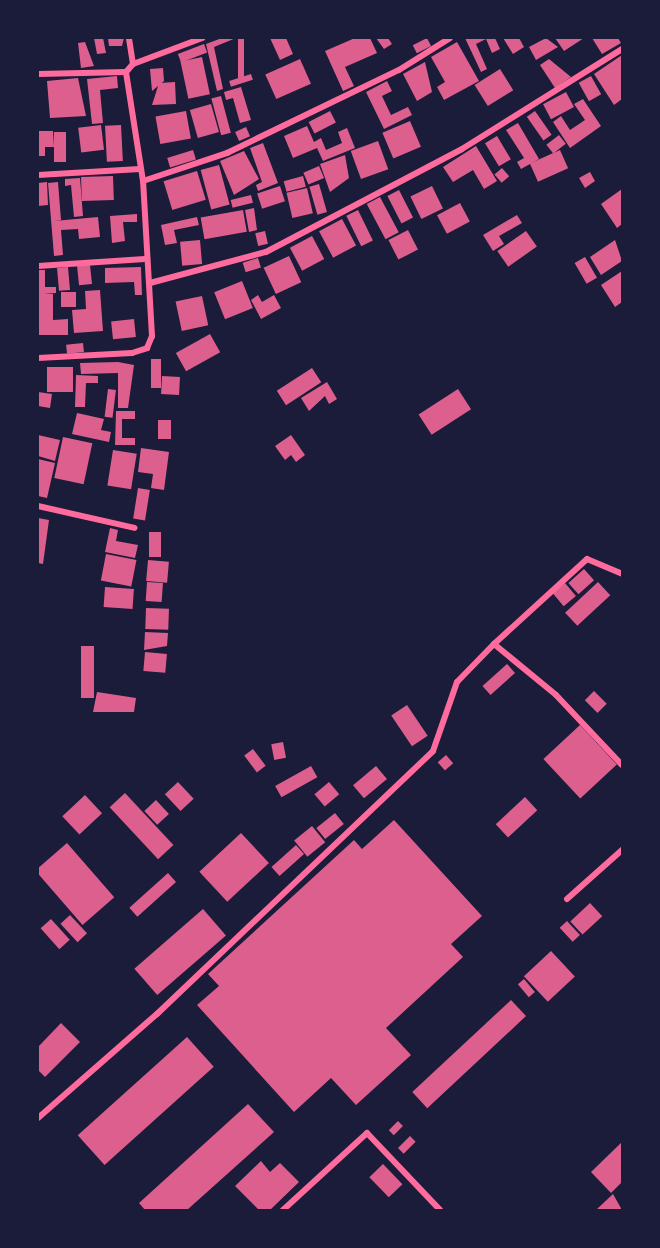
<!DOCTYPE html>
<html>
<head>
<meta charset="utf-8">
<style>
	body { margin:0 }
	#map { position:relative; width:660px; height:1248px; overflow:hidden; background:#1b1b3a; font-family:Lato,sans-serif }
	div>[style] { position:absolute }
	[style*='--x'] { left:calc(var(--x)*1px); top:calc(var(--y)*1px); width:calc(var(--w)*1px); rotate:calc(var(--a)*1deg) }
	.building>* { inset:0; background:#dd5f8e; transform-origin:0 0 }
	.minor>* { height:6px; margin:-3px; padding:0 3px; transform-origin:3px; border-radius:3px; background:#ff6b9d }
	span { translate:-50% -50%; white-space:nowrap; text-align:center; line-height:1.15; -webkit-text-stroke:4.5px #1b1b3a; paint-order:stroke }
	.frame { position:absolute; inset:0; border:39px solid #1b1b3a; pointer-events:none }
</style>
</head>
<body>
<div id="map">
	<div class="building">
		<i style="clip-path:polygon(94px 38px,103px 38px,106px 53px,97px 54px)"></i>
		<i style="clip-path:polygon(108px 38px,124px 38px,122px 46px,109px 46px)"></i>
		<i style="clip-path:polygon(222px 38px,236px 38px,214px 47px,223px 89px,217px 91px,206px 44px)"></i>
		<i style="left:238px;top:38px;width:6px;height:40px"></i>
		<i style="clip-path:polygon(270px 38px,286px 38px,293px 54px,280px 60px)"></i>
		<i style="clip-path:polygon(355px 38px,370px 38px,377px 53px,345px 67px,354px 86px,343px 91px,325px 51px)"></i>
		<i style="clip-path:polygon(376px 38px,388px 38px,392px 44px,384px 49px)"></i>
		<i style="left:427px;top:38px;width:9px;height:16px;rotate:63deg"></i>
		<i style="clip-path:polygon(465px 38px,495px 38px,500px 49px,492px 53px,486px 39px,476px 44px,487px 69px,481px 72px)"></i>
		<i style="clip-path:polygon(503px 38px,519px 38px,524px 47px,513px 54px)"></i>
		<i style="clip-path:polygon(546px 38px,558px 47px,536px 60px,529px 47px)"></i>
		<i style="clip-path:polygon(555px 38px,584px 38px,564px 51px)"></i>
		<i style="clip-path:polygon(592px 38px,618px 38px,621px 43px,602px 54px)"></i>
		<i style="clip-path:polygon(85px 42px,94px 66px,81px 68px,78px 43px)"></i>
		<i style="clip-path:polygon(457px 42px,479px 81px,444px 100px,437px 87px,445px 82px,431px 57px)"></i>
		<i style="left:204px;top:44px;width:9px;height:28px;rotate:69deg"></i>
		<i style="clip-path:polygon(622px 55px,622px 99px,614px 105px,594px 74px)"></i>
		<i style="left:202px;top:57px;width:38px;height:22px;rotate:78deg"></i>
		<i style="left:300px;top:59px;width:27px;height:38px;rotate:66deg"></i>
		<i style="clip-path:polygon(549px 59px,571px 77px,555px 88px,540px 65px)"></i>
		<i style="clip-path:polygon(425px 62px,432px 92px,417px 101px,403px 74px)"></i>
		<i style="clip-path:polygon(163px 68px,164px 81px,152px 91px,150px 69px)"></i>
		<i style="left:500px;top:69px;width:25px;height:30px;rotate:58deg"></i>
		<i style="left:251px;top:74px;width:6px;height:23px;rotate:72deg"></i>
		<i style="clip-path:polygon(117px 76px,118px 88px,100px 90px,103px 123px,92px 124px,87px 79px)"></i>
		<i style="left:591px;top:76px;width:21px;height:14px;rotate:61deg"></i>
		<i style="clip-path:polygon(78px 78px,86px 116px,50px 118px,47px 81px)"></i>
		<i style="clip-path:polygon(387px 81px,392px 91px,382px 96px,391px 115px,408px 107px,412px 115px,384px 129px,366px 92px)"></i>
		<i style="clip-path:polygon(175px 82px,176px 104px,152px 105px,159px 83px)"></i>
		<i style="clip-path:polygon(241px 87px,251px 120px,240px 123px,233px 98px,226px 100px,224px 92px)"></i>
		<i style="left:566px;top:92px;width:17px;height:26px;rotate:62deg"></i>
		<i style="left:221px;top:96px;width:38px;height:10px;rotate:75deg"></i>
		<i style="clip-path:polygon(583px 99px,601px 126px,570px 148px,553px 122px,561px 116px,570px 130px,585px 120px,574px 104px)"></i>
		<i style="left:211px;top:104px;width:29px;height:22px;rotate:74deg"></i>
		<i style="left:186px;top:111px;width:28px;height:31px;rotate:80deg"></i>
		<i style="left:330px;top:111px;width:13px;height:24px;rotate:63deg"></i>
		<i style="left:535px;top:111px;width:29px;height:10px;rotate:55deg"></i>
		<i style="left:410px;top:121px;width:28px;height:30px;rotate:67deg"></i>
		<i style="clip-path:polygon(518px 123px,539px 159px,521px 169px,517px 162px,524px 158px,506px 130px)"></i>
		<i style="left:101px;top:125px;width:25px;height:23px;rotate:83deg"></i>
		<i style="left:121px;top:125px;width:36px;height:16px;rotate:87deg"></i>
		<i style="clip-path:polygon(307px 126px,314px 142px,321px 138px,326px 150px,342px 143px,338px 132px,347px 128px,355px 148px,323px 161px,317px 148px,293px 158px,284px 136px)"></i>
		<i style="left:246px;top:127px;width:10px;height:12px;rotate:66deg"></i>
		<i style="clip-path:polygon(38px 131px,53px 131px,54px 147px,45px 147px,45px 156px,38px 156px)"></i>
		<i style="left:54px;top:132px;width:12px;height:30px"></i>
		<i style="left:559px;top:135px;width:11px;height:16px;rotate:52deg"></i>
		<i style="left:497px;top:136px;width:27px;height:14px;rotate:59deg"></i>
		<i style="left:378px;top:141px;width:30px;height:29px;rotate:70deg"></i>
		<i style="clip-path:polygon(263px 143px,278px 183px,258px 191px,256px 185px,262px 182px,250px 148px)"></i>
		<i style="clip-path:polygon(476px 146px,497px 181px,484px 189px,473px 170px,453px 182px,443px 167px)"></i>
		<i style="left:193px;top:150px;width:10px;height:27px;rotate:73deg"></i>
		<i style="left:560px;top:150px;width:20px;height:33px;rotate:66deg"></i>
		<i style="clip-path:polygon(244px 151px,259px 179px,234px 195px,220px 161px)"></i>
		<i style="clip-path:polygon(345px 155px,349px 178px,330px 192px,320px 164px)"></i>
		<i style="left:219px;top:165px;width:41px;height:19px;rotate:75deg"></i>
		<i style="left:319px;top:166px;width:13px;height:17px;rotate:67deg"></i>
		<i style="left:502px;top:168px;width:11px;height:10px;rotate:49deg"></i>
		<i style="left:197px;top:171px;width:30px;height:35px;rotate:73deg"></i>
		<i style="clip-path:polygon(590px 172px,595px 181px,585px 188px,579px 178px)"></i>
		<i style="left:113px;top:176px;width:24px;height:32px;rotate:88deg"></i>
		<i style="left:303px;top:176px;width:11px;height:20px;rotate:75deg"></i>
		<i style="clip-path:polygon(80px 178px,83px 216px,74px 217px,71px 185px,65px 186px,65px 179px)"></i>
		<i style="clip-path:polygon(47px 182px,48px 205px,38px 206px,38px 183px)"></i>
		<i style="clip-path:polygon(58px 182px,61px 220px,54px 221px,98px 217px,100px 237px,79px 239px,78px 229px,61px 230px,63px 255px,54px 256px,48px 183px)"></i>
		<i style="left:319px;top:184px;width:29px;height:10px;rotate:74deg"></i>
		<i style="left:280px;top:186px;width:16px;height:24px;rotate:72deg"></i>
		<i style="left:432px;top:186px;width:25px;height:24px;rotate:64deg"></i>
		<i style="left:307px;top:188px;width:26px;height:21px;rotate:77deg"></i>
		<i style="clip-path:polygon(622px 189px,622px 224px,617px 228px,601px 204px)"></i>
		<i style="left:399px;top:190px;width:31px;height:13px;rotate:63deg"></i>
		<i style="left:251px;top:195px;width:8px;height:21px;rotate:76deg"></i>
		<i style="left:380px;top:197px;width:40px;height:15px;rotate:62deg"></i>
		<i style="left:460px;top:203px;width:21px;height:26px;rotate:62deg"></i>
		<i style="clip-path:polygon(254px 208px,257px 230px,249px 232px,245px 210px)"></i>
		<i style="left:243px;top:210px;width:22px;height:43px;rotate:80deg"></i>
		<i style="left:358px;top:210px;width:34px;height:13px;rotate:64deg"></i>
		<i style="clip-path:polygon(137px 214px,137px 222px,123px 222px,125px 241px,112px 243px,110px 216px)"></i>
		<i style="clip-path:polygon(517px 215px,522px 223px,499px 236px,504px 244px,493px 251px,483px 235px)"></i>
		<i style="clip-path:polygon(197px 217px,199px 225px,174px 230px,177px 243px,165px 245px,161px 225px)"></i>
		<i style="left:342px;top:219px;width:30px;height:26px;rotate:62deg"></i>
		<i style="left:408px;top:230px;width:22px;height:22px;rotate:63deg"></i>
		<i style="left:265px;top:231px;width:13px;height:10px;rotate:77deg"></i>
		<i style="left:526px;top:231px;width:19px;height:35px;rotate:55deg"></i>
		<i style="left:312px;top:236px;width:26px;height:25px;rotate:62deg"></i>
		<i style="left:200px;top:240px;width:24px;height:20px;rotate:85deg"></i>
		<i style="clip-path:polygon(615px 240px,622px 261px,601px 275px,590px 257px)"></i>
		<i style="left:289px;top:256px;width:29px;height:28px;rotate:65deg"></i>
		<i style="left:585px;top:257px;width:24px;height:12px;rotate:60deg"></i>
		<i style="left:258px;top:258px;width:10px;height:16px;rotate:73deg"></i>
		<i style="left:90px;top:265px;width:19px;height:13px;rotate:84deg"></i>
		<i style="left:68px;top:267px;width:23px;height:11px;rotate:85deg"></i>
		<i style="clip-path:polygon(141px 267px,142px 295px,135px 295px,134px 282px,105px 283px,105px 268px)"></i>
		<i style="clip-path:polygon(38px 270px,45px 270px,45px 287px,56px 287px,56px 293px,44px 294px,53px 294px,53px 320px,68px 319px,68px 335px,38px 335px)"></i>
		<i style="clip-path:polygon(622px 271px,622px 302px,615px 307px,601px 285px)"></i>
		<i style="left:242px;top:281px;width:29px;height:30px;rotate:68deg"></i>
		<i style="clip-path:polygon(100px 290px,103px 331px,74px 333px,72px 310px,86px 309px,85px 291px)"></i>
		<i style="left:61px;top:292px;width:15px;height:15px"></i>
		<i style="clip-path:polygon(258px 295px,262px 302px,274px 295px,281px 308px,261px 319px,251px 300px)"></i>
		<i style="left:202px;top:296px;width:30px;height:27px;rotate:78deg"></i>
		<i style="left:134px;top:319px;width:18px;height:23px;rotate:84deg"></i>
		<i style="left:210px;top:334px;width:21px;height:39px;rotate:61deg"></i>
		<i style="left:83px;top:343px;width:9px;height:17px;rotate:84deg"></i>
		<i style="left:151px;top:359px;width:10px;height:29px"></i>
		<i style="clip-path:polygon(118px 362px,134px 365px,128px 408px,118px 408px,118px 373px,81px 374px,80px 363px)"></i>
		<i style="left:47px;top:367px;width:26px;height:25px"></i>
		<i style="left:312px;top:368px;width:17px;height:42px;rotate:57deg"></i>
		<i style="clip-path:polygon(76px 375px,98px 376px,98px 383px,86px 383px,85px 407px,75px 407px)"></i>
		<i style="left:162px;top:376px;width:18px;height:18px;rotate:3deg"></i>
		<i style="clip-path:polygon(327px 382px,337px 399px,329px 404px,325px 396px,309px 411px,301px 398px)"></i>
		<i style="left:108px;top:389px;width:8px;height:28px;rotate:7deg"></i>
		<i style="left:458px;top:389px;width:24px;height:47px;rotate:57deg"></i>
		<i style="clip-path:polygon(38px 392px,52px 394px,50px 408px,38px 406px)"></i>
		<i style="clip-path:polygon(116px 411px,135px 411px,135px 419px,122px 419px,122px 438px,135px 438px,135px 445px,115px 445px)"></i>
		<i style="clip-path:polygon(77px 413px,104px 419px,101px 430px,111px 432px,109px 442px,72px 434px)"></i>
		<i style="left:158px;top:420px;width:13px;height:19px"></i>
		<i style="clip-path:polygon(38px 435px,60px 440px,55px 461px,38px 456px)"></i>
		<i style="clip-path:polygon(291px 435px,305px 455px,296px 462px,291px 455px,285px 460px,275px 446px)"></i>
		<i style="left:63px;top:437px;width:30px;height:42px;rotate:12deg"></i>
		<i style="clip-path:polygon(141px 448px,169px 452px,164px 490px,151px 488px,153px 474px,138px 472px)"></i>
		<i style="left:113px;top:450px;width:24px;height:36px;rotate:9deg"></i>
		<i style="clip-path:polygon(38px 459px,55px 463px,47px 498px,38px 496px)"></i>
		<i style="left:138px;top:488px;width:12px;height:31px;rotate:9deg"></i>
		<i style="clip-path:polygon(38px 518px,49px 520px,43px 564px,38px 563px)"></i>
		<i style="clip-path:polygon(110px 528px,118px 530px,116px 541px,138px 545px,135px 558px,105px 552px)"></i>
		<i style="left:149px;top:532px;width:12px;height:25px"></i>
		<i style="left:106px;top:554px;width:31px;height:27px;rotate:11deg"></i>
		<i style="left:148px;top:560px;width:21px;height:21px;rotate:5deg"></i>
		<i style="left:584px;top:569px;width:15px;height:21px;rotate:48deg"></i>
		<i style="left:147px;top:582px;width:16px;height:19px;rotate:4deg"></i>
		<i style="left:598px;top:582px;width:18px;height:45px;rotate:47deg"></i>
		<i style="left:565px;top:583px;width:17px;height:16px;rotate:50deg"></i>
		<i style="left:105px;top:587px;width:29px;height:20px;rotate:4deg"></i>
		<i style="left:146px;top:608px;width:23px;height:21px;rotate:2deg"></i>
		<i style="clip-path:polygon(145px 632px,168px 633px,167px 646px,144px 650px)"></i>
		<i style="left:81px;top:646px;width:13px;height:52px"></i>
		<i style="left:145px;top:652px;width:22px;height:19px;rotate:5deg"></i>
		<i style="left:507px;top:664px;width:12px;height:33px;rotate:48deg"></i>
		<i style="left:594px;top:691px;width:18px;height:13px;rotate:45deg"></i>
		<i style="clip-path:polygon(97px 692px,136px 698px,134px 712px,93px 712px)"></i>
		<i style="left:407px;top:705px;width:37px;height:19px;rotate:56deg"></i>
		<i style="left:580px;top:725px;width:54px;height:50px;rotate:47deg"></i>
		<i style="left:283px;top:742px;width:16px;height:12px;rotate:79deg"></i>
		<i style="left:253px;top:749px;width:21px;height:11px;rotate:53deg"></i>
		<i style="left:446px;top:755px;width:11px;height:11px;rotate:49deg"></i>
		<i style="left:311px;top:766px;width:13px;height:41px;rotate:61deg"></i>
		<i style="left:376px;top:766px;width:17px;height:30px;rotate:50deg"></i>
		<i style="left:178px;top:782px;width:23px;height:18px;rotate:47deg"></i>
		<i style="left:329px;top:782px;width:16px;height:19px;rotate:50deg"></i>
		<i style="left:125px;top:793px;width:71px;height:21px;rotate:47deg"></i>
		<i style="left:85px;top:795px;width:25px;height:31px;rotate:47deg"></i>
		<i style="left:525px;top:797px;width:18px;height:40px;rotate:47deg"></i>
		<i style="left:156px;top:800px;width:19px;height:16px;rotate:47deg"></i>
		<i style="left:335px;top:813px;width:14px;height:24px;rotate:51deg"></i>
		<i style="clip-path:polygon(394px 820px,482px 916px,451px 944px,463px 957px,386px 1028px,411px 1055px,356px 1105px,331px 1078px,294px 1112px,197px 1005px,219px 986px,208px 974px,354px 840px,362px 849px)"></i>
		<i style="left:312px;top:826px;width:21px;height:23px;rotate:51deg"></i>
		<i style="left:241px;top:833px;width:41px;height:57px;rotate:47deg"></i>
		<i style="left:67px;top:843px;width:72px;height:42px;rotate:49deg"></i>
		<i style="left:296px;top:845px;width:12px;height:33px;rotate:48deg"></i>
		<i style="left:168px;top:873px;width:12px;height:52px;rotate:48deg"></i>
		<i style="left:590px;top:903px;width:18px;height:27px;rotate:47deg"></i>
		<i style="left:203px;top:909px;width:35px;height:91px;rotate:49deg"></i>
		<i style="left:70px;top:915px;width:25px;height:13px;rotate:47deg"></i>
		<i style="left:51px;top:919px;width:28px;height:14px;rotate:48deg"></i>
		<i style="left:567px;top:921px;width:19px;height:10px;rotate:47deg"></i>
		<i style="left:551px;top:951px;width:35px;height:37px;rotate:47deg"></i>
		<i style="left:524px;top:979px;width:17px;height:8px;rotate:50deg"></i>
		<i style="left:511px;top:1000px;width:22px;height:135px;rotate:47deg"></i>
		<i style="clip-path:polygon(61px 1023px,80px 1042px,45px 1077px,38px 1070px,38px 1047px)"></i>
		<i style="left:187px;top:1037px;width:40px;height:147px;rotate:48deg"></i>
		<i style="clip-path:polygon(248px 1104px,274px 1132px,187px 1210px,145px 1210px,139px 1203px)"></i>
		<i style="left:398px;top:1121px;width:7px;height:13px;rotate:45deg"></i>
		<i style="left:410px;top:1136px;width:8px;height:17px;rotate:45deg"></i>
		<i style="clip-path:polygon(622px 1142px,622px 1182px,611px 1193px,591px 1172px)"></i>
		<i style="clip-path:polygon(261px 1161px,270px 1172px,280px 1163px,299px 1182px,270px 1210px,259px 1210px,235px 1186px)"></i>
		<i style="left:383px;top:1164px;width:28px;height:19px;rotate:46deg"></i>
		<i style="clip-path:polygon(613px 1194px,622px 1210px,596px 1210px)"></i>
	</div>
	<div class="minor">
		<i style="--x:133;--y:64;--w:74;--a:-20.6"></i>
		<i style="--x:38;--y:74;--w:88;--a:-1.3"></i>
		<i style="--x:38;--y:175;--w:102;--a:-3.4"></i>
		<i style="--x:143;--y:181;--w:89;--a:-18.4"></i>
		<i style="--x:227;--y:153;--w:191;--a:-25.8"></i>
		<i style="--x:399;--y:70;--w:60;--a:-32.1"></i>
		<i style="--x:38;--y:266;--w:107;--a:-3.7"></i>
		<i style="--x:150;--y:283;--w:120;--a:-15"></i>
		<i style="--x:266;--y:252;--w:221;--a:-27.7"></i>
		<i style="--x:462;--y:149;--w:189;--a:-32"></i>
		<i style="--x:38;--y:358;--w:94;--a:-3"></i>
		<i style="--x:132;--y:353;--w:16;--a:-18"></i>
		<i style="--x:147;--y:348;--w:13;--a:-67"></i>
		<i style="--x:152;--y:336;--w:155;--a:-93.3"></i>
		<i style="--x:143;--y:181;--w:110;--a:-98.9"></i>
		<i style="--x:126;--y:72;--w:11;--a:-49"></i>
		<i style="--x:133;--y:64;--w:26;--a:-99"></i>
		<i style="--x:38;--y:506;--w:99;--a:12.8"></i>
		<i style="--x:494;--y:644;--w:80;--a:39.4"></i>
		<i style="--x:556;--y:695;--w:96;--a:46.7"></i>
		<i style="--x:567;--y:899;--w:74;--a:-41.7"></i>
		<i style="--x:38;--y:1118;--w:158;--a:-41.2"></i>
		<i style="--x:157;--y:1014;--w:381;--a:-43.6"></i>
		<i style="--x:433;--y:751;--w:73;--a:-70.8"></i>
		<i style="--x:457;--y:682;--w:53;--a:-45.8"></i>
		<i style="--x:494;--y:644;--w:126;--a:-42.4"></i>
		<i style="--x:587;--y:559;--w:38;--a:23"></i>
		<i style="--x:283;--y:1210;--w:114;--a:-42.5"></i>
		<i style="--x:367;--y:1133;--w:106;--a:46.5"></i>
	</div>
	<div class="frame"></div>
</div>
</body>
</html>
